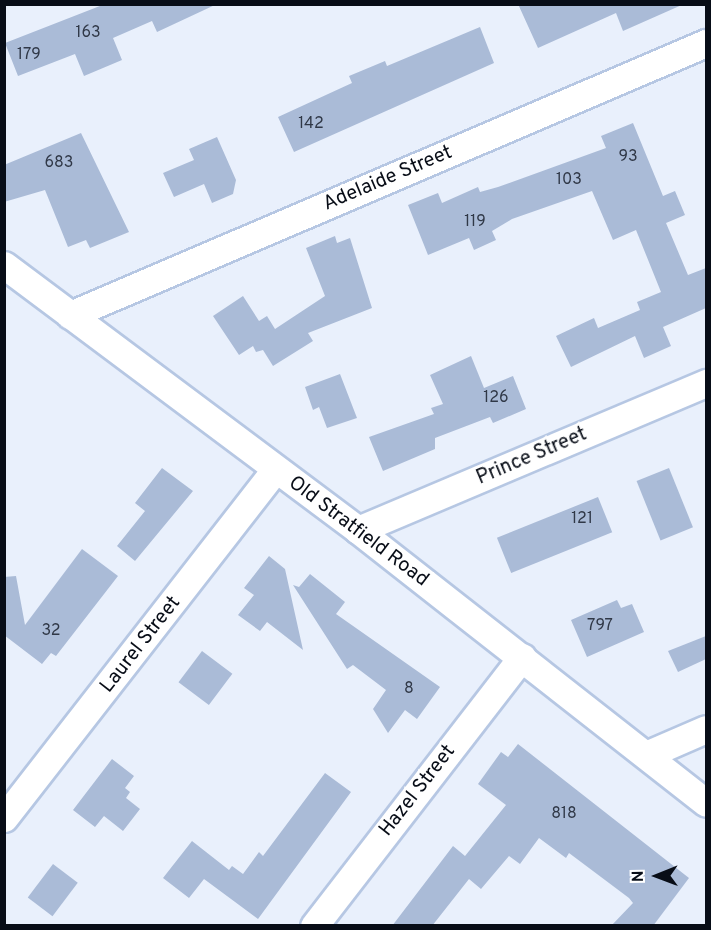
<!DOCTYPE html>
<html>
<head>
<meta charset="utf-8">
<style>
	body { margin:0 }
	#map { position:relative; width:711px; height:930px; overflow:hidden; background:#e9f0fc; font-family:Overpass,sans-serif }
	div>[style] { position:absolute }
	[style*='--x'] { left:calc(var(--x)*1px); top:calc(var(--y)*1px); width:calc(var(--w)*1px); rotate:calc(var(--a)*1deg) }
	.building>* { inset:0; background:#aabbd7; transform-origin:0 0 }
	.roads { filter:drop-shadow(2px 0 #b6c7e3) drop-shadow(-2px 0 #b6c7e3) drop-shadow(0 2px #b6c7e3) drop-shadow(0 -2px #b6c7e3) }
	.minor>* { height:27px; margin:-13.5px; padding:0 13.5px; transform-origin:13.5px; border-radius:13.5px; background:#fff }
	span { translate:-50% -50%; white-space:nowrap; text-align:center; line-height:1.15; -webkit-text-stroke:4.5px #fff; paint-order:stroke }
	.number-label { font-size:16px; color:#303847 }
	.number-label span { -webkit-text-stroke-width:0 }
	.street-label { font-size:20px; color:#080d17 }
	.frame { position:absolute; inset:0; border:6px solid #080d17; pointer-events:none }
	.north { position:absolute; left:627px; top:846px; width:60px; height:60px; -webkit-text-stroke:4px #fff; paint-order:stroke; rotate:269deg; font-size:16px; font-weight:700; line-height:24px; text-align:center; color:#080d17 }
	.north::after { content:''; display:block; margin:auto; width:21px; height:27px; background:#080d17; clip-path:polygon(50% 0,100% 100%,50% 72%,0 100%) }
</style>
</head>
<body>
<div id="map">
	<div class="building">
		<i style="clip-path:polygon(105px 4px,217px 4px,157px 32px,152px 21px,113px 38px,122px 60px,84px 76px,75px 54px,18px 76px,5px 43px)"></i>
		<i style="clip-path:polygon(518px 4px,684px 4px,623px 31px,616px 13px,538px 48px)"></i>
		<i style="clip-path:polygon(480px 27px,494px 63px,294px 152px,278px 117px,352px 83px,349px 76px,385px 61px,387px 66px)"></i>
		<i style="clip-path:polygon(633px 123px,663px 196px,675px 191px,685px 215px,666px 223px,688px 275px,706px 268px,706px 308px,663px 327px,671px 346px,644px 358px,635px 336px,571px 367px,556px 336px,594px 318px,598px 328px,640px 310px,637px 302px,661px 292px,636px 230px,613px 240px,592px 191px,512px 219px,492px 231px,496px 240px,474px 250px,469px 238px,428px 255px,408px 205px,438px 193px,442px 203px,478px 187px,480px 192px,498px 187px,606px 148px,601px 136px)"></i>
		<i style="clip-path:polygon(81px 133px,129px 232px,90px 248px,86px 240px,68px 247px,45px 190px,4px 202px,4px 165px)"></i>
		<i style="clip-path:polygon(217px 137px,236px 180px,233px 194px,212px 203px,204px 184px,174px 197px,163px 173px,194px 160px,189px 149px)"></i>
		<i style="clip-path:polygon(335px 236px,337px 243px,350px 238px,372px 308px,308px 333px,313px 341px,273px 366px,263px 350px,256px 352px,253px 346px,239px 355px,213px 316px,243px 296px,259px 321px,267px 316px,275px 329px,325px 296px,306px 248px)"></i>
		<i style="clip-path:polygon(471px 356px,484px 388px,513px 376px,526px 409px,493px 423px,490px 417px,435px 438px,435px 449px,383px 471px,369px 437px,434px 414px,431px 408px,443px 404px,430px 375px)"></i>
		<i style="clip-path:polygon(340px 374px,357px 418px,327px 428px,319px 407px,313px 410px,305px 387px)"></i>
		<i style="clip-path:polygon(162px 468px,193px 491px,135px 561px,117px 546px,145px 511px,135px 503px)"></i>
		<i style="left:669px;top:468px;width:64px;height:35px;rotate:68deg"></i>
		<i style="left:598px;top:497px;width:38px;height:109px;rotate:68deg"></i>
		<i style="clip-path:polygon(82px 549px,118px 576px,56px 656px,51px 653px,42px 664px,4px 635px,4px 577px,16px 576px,25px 625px)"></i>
		<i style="clip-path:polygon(269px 556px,285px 569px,303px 650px,267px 622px,260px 631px,238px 615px,254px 595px,244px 588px)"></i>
		<i style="clip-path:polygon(310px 574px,345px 602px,336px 614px,440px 687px,417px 719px,405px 710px,388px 733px,373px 709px,386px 690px,353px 665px,347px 669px,293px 585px,299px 587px)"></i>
		<i style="clip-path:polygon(617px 600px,621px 608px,632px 604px,644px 632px,587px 657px,571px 620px)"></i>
		<i style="clip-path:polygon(706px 636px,706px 659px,678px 672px,668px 651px)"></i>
		<i style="left:202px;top:651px;width:38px;height:39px;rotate:37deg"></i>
		<i style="clip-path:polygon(518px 744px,689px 878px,653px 926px,611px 926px,633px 903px,629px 898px,569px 853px,566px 858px,539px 838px,520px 864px,509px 856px,481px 889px,469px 879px,432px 926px,392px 926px,453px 846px,465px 856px,506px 805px,478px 784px,501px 752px,508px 757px)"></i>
		<i style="clip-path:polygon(112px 759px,134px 776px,125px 788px,130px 792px,126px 798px,140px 809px,123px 831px,104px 816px,95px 827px,73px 810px)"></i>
		<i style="clip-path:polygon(325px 773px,351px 792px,258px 919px,204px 879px,189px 898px,163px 878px,192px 841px,229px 870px,232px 866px,243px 874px,259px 852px,263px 856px)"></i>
		<i style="left:53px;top:864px;width:31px;height:42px;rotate:37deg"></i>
	</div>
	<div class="roads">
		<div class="minor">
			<i style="--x:4;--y:265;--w:442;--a:36.8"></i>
			<i style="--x:358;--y:530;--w:442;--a:38.1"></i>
			<i style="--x:70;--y:315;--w:692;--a:-23.16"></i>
			<i style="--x:358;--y:530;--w:378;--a:-22.9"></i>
			<i style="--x:646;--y:755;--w:65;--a:-23.4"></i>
			<i style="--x:4;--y:818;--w:441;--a:-52.1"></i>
			<i style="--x:314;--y:926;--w:340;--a:-52.3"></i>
		</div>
	</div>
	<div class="number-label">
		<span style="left:88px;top:33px">163</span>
		<span style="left:29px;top:55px">179</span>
		<span style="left:311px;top:124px">142</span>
		<span style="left:628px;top:157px">93</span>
		<span style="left:59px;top:163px">683</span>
		<span style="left:569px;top:180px">103</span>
		<span style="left:475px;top:222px">119</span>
		<span style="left:496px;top:398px">126</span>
		<span style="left:582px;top:519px">121</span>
		<span style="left:600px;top:626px">797</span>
		<span style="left:51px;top:631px">32</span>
		<span style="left:409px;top:689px">8</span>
		<span style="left:564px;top:814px">818</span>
	</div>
	<div class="street-label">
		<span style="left:388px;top:179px;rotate:-23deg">Adelaide Street</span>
		<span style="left:532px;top:457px;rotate:-23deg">Prince Street</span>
		<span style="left:358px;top:532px;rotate:37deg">Old Stratfield Road</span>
		<span style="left:141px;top:645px;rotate:-52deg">Laurel Street</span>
		<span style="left:418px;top:791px;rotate:-52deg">Hazel Street</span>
	</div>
	<div class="frame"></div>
	<div class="north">N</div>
</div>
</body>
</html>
